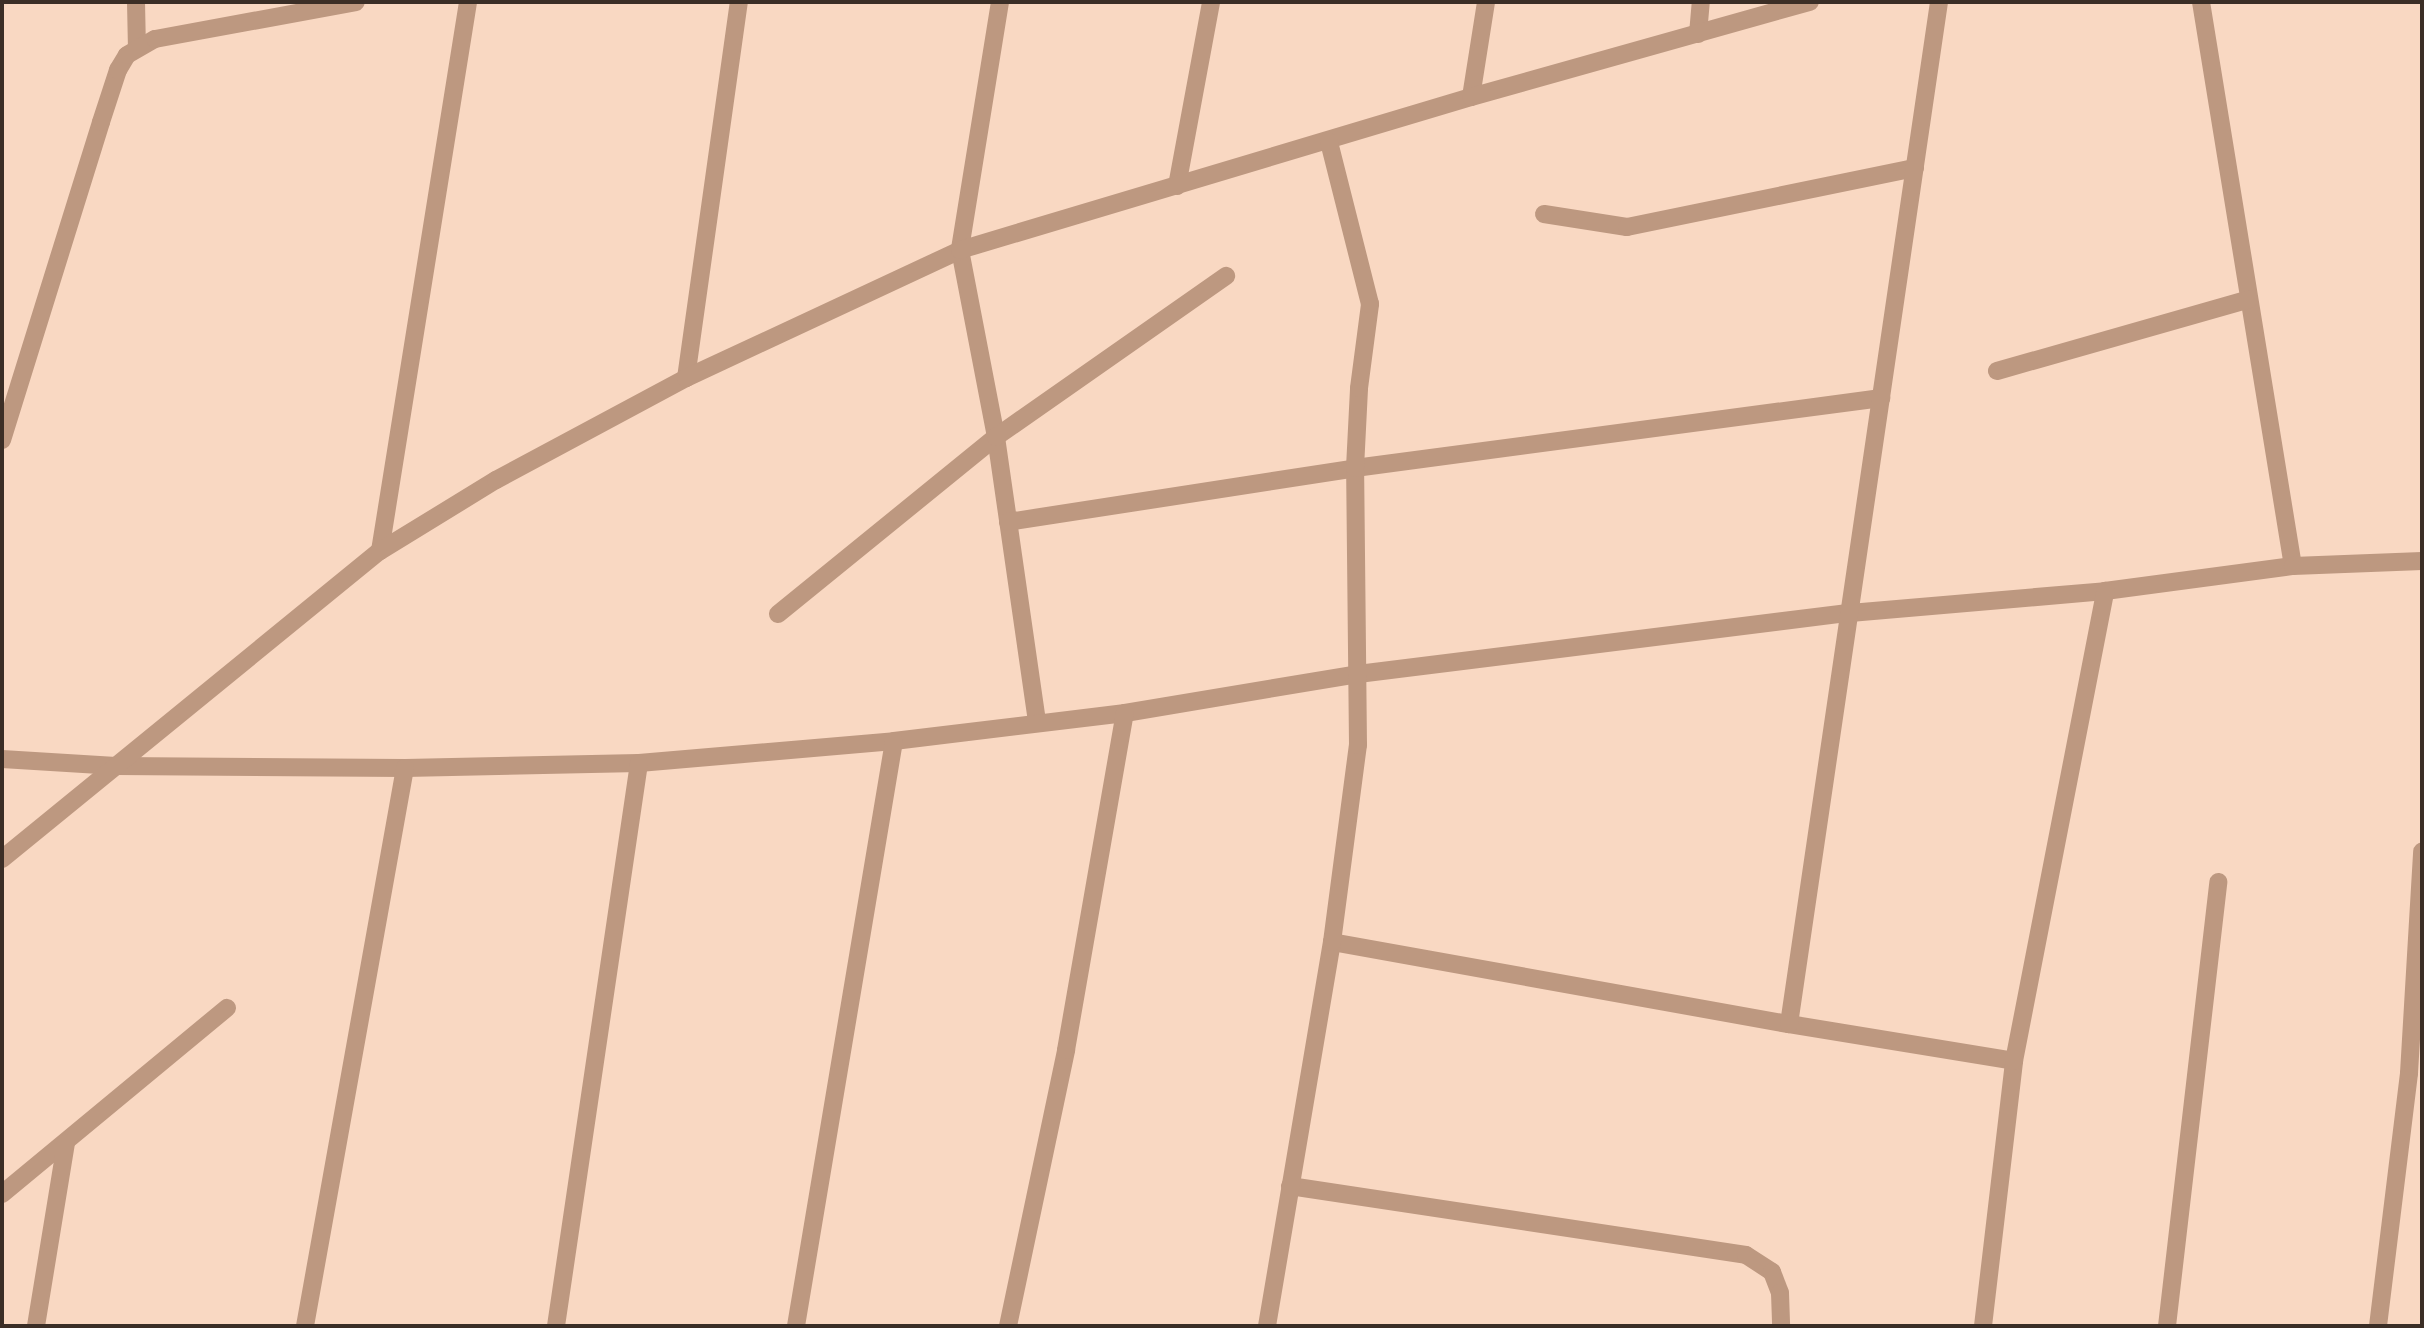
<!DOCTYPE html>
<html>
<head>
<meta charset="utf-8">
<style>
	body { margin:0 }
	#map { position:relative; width:2424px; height:1328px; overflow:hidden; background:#f9d8c2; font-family:Montserrat,sans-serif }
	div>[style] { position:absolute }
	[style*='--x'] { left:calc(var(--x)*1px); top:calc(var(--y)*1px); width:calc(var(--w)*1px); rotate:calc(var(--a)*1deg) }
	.minor>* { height:18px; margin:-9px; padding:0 9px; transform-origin:9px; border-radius:9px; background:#bd9880 }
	span { translate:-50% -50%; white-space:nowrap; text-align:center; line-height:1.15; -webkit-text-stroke:6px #fff; paint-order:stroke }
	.frame { position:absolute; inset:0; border:4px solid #3b2e26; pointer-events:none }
</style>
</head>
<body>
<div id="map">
	<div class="minor">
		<i style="--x:136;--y:2;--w:46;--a:88.8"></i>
		<i style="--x:1000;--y:2;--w:251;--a:99.2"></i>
		<i style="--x:960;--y:250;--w:190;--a:79.1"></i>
		<i style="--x:996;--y:437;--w:288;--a:81.8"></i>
		<i style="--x:2201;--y:2;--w:571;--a:80.74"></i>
		<i style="--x:1698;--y:34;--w:32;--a:-85"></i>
		<i style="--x:1471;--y:97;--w:96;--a:-81"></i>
		<i style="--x:1177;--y:186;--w:187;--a:-79.5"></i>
		<i style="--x:1544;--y:214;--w:84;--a:8.9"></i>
		<i style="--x:1627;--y:227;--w:294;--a:-11.6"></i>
		<i style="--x:1997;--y:371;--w:262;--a:-15.9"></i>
		<i style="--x:686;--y:378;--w:380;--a:-82"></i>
		<i style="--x:2;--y:440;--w:333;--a:-72.7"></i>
		<i style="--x:101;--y:122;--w:55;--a:-71.9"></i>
		<i style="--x:118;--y:70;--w:17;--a:-59"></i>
		<i style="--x:127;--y:55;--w:32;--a:-30"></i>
		<i style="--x:155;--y:39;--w:204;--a:-10.4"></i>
		<i style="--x:1008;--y:522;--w:351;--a:-8.8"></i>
		<i style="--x:1355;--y:468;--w:531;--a:-7.58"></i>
		<i style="--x:380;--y:551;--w:556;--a:-80.89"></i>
		<i style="--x:778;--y:614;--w:281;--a:-39.1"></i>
		<i style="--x:996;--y:437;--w:281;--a:-35"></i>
		<i style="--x:2;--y:759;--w:114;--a:3.5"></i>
		<i style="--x:116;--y:766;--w:289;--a:0.4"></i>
		<i style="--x:405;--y:768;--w:234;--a:-1.2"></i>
		<i style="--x:639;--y:763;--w:256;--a:-4.9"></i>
		<i style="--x:894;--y:741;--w:233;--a:-6.9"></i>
		<i style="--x:1125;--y:713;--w:236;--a:-9.5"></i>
		<i style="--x:1358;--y:674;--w:496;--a:-7.1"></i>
		<i style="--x:1850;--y:613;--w:256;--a:-4.9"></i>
		<i style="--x:2105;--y:591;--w:190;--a:-7.6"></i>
		<i style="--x:2293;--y:566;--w:129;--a:-2.2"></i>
		<i style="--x:2;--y:859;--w:488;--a:-39.2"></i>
		<i style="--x:380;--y:551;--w:136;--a:-31.5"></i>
		<i style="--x:496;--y:480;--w:216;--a:-28.2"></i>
		<i style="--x:686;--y:378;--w:302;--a:-25"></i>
		<i style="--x:960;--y:250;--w:533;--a:-16.67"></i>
		<i style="--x:1471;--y:97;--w:352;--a:-15.7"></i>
		<i style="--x:1332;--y:942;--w:464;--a:10.2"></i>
		<i style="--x:1789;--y:1024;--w:228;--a:9.3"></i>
		<i style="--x:1789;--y:1024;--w:1033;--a:-81.65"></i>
		<i style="--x:1290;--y:1186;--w:461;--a:8.6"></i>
		<i style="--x:1746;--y:1255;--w:31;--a:33"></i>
		<i style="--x:1772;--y:1272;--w:22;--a:69"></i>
		<i style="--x:1780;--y:1293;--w:33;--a:88"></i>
		<i style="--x:2;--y:1194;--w:292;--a:-39.6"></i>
		<i style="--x:36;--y:1326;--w:185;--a:-80.7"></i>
		<i style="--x:305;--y:1326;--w:567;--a:-79.84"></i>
		<i style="--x:556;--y:1326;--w:569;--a:-81.61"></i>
		<i style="--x:796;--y:1326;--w:593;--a:-80.49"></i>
		<i style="--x:1008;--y:1326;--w:282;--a:-78.1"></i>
		<i style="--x:1066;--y:1050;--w:342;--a:-80.1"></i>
		<i style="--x:1267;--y:1326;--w:389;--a:-80.4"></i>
		<i style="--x:1332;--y:942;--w:199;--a:-82.5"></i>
		<i style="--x:1358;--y:745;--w:277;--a:-90.6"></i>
		<i style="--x:1355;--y:468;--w:80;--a:-87.1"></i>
		<i style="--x:1359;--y:388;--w:85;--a:-82.5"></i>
		<i style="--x:1370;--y:304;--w:167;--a:-104.2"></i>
		<i style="--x:1983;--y:1326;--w:267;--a:-83.3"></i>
		<i style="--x:2014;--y:1061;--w:479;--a:-79"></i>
		<i style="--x:2167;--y:1326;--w:447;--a:-83.4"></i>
		<i style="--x:2378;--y:1326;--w:255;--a:-83"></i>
		<i style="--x:2409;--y:1073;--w:222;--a:-86.6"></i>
	</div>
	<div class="frame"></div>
</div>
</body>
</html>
